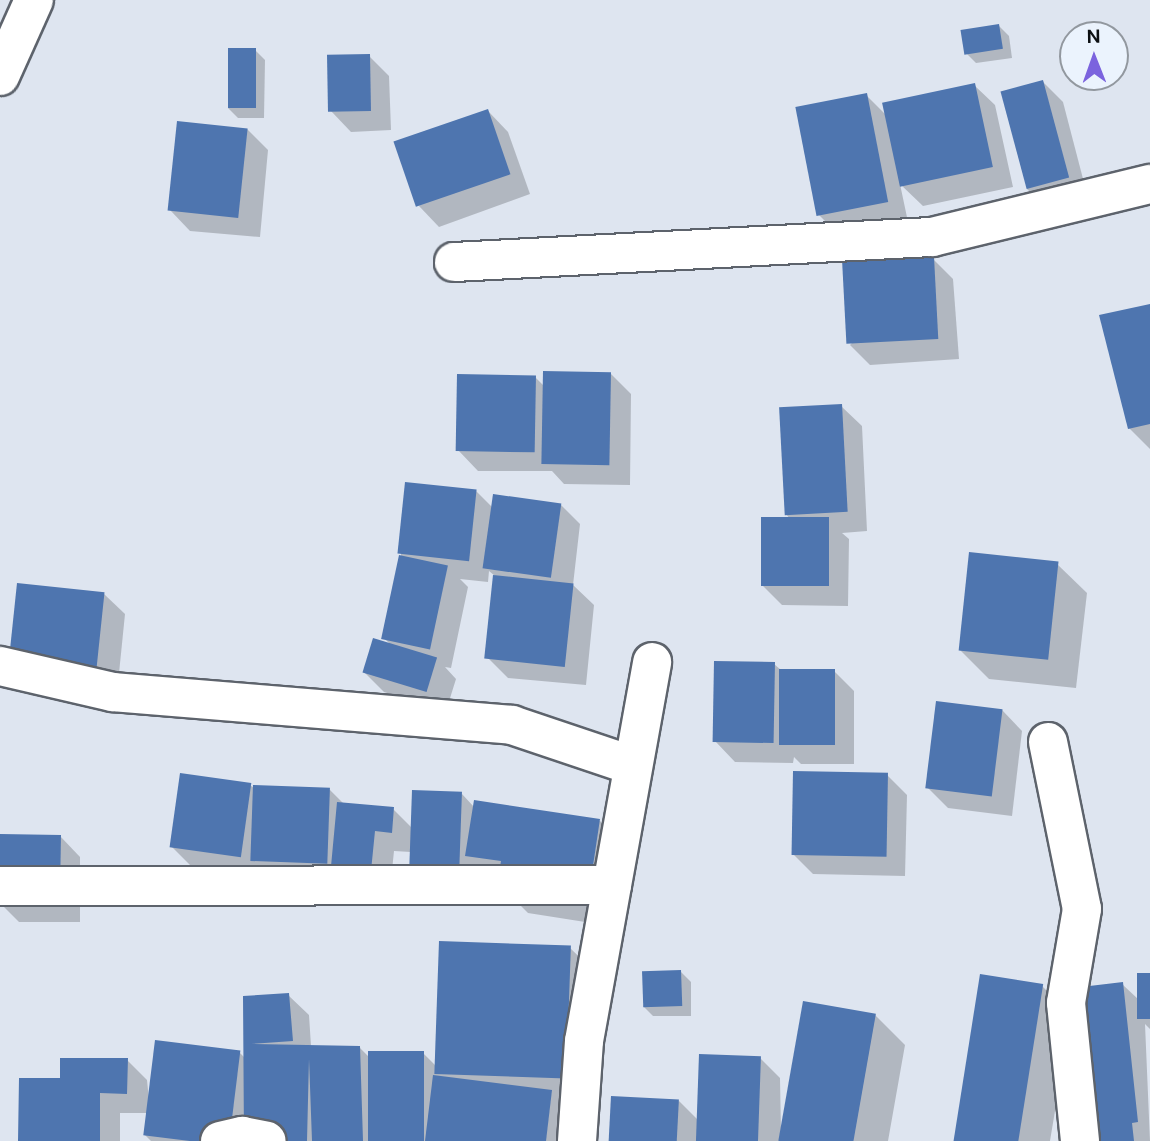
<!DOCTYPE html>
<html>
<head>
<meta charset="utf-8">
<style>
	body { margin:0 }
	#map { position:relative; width:1150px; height:1141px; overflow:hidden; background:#dee5f0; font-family:"DM Sans",sans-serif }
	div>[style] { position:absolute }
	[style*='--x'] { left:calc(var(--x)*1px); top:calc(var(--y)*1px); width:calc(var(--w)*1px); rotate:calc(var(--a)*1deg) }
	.shadow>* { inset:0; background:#0003 }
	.building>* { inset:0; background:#4e75af; transform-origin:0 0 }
	.roads { filter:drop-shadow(2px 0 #5d636c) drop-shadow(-2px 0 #5d636c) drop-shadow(0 2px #5d636c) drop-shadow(0 -2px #5d636c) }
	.minor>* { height:38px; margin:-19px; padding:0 19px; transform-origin:19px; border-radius:19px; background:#fff }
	span { translate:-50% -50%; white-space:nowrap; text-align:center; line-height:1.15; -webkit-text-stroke:7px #ebf3fd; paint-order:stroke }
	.north { position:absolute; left:1059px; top:21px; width:70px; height:70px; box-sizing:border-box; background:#ebf3fd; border:2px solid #92989f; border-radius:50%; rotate:359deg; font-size:19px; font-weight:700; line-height:28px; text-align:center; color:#0c0f12 }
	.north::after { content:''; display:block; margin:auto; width:24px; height:32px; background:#7b63de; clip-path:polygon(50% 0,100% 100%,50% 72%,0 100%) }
</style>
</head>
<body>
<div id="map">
	<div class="shadow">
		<i style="clip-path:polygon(999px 26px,1009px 36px,1012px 58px,976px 63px,966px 53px)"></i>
		<i style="clip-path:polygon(255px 50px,265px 60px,264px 118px,238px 118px,228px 108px)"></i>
		<i style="clip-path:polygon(369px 56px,389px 76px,391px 130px,351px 132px,331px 111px)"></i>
		<i style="clip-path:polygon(1043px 82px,1063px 102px,1088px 198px,1048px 209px,1027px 189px)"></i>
		<i style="clip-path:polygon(974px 85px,995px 105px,1013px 187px,923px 206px,900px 184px,908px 222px,839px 235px,819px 215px,866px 95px,887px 116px)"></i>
		<i style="clip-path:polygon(488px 111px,508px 132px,530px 194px,439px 227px,419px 206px)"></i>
		<i style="clip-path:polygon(247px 129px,268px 150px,260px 237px,190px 231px,170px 210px)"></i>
		<i style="clip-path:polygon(933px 259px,953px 279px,959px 359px,870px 365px,850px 345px)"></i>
		<i style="clip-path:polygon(1150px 306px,1150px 449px,1129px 428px)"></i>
		<i style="clip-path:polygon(610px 373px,631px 394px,630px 485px,564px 484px,552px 471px,478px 471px,458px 450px,535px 377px,544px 386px)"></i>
		<i style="clip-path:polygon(841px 406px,862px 426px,867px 531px,842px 533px,849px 539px,848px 606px,782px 605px,762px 585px,790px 519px,786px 514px)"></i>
		<i style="clip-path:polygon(406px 484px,476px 491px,493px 508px,560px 504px,580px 524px,573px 585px,594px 605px,586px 685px,508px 678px,488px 658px,495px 576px,489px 571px,488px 582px,460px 579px,468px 587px,451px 668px,445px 667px,456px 679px,446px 711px,384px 692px,364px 672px,391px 645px,384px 638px,401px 555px)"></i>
		<i style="clip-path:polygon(1057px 564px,1087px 593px,1076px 688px,989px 679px,959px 649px)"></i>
		<i style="clip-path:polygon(104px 594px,125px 614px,116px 703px,30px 695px,10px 674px)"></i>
		<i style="clip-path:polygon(774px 664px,781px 670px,834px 671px,854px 691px,854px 764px,801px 764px,794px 757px,793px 763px,735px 762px,715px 741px)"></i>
		<i style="clip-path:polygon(1002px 710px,1022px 731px,1012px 816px,948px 808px,928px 788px)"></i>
		<i style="clip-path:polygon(887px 775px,907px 795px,905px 876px,813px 874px,793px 854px)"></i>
		<i style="clip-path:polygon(250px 785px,255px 789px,330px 790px,344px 804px,393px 809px,412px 828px,462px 794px,474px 807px,600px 821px,629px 851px,617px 927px,528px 913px,500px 885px,478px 898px,411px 852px,394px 851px,389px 900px,192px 867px,171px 846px)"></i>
		<i style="clip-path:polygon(0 836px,60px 836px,80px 857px,80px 922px,19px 922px,0 903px)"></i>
		<i style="clip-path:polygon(570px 948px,600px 977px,578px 1141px,151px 1141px,145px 1135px,148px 1113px,120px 1113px,120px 1141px,20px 1141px,62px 1080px,127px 1060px,147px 1080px,149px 1100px,239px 1052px,245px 1058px,244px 998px,288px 995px,309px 1015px,311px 1046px,360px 1048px,370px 1058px,423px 1053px,437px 1067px)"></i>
		<i style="clip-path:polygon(681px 972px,691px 982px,691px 1016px,653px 1016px,643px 1006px)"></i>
		<i style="clip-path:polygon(1150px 975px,1150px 1029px,1145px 1024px,1150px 1141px,1100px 1141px,1122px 984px,1139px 1000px)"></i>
		<i style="clip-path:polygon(1042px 986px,1071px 1015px,1050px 1141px,954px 1141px)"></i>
		<i style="clip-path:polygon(875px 1015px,905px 1045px,888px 1141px,611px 1141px,679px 1101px,699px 1121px,760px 1058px,780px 1078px,781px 1133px)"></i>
	</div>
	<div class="building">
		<i style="left:999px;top:24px;width:25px;height:39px;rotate:81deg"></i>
		<i style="left:228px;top:48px;width:28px;height:60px"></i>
		<i style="left:370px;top:54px;width:57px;height:43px;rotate:89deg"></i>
		<i style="left:1043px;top:80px;width:101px;height:44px;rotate:75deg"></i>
		<i style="left:975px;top:83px;width:86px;height:95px;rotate:78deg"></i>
		<i style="left:867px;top:93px;width:111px;height:73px;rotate:79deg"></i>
		<i style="left:488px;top:109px;width:69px;height:100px;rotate:71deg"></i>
		<i style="left:177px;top:121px;width:71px;height:90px;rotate:6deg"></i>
		<i style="left:934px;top:257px;width:82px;height:92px;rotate:87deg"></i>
		<i style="clip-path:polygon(1150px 304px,1150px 424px,1128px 429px,1099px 315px)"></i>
		<i style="left:543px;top:371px;width:68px;height:93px;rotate:1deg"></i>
		<i style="left:457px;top:374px;width:79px;height:77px;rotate:1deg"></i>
		<i style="left:842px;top:404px;width:108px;height:63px;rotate:87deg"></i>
		<i style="left:405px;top:482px;width:72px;height:72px;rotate:6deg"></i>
		<i style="left:493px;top:494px;width:69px;height:75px;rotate:8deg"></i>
		<i style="left:761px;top:517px;width:68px;height:69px"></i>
		<i style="left:969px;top:552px;width:90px;height:99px;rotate:6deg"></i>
		<i style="left:399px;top:555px;width:50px;height:86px;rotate:12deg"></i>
		<i style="left:493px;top:575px;width:81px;height:84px;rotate:6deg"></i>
		<i style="left:17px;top:583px;width:88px;height:92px;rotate:6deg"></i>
		<i style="left:373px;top:638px;width:67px;height:36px;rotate:17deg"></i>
		<i style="left:714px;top:661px;width:61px;height:81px;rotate:1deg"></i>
		<i style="left:779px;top:669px;width:56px;height:76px"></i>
		<i style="left:936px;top:701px;width:67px;height:88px;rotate:7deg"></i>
		<i style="left:793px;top:771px;width:95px;height:84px;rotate:1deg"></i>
		<i style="left:180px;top:773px;width:72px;height:75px;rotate:8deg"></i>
		<i style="left:253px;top:785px;width:77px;height:76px;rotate:2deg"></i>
		<i style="left:412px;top:790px;width:50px;height:87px;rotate:2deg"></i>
		<i style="clip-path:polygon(474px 800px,600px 819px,588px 899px,497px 885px,501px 861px,465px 856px)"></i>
		<i style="clip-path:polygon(337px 802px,394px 807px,392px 833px,375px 831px,370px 881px,330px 877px)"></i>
		<i style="left:0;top:834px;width:61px;height:68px;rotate:1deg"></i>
		<i style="left:439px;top:941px;width:132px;height:133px;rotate:2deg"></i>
		<i style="left:681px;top:970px;width:36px;height:39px;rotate:88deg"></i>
		<i style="left:1150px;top:973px;width:46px;height:13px;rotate:90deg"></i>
		<i style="left:980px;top:974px;width:64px;height:169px;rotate:9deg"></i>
		<i style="clip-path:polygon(1123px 982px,1138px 1122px,1132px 1123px,1134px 1141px,1098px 1141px,1081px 987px)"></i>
		<i style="clip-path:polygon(289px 993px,293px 1041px,251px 1044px,360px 1046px,363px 1141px,312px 1141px,309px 1059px,307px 1141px,244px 1141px,243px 996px)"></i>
		<i style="left:803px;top:1001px;width:74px;height:142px;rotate:10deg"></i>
		<i style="left:155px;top:1040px;width:86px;height:96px;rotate:7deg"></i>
		<i style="left:368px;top:1051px;width:56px;height:90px"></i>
		<i style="left:699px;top:1054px;width:62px;height:87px;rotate:2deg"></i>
		<i style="clip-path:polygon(60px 1058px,128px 1058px,127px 1094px,100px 1093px,100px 1141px,18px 1141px,19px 1078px,60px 1078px)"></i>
		<i style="clip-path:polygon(433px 1075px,552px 1090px,546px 1141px,425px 1141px)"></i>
		<i style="left:611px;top:1096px;width:68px;height:45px;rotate:3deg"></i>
	</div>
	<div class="roads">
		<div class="minor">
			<i style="--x:0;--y:76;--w:83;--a:-65.9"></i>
			<i style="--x:454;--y:262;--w:479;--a:-3"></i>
			<i style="--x:932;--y:237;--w:224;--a:-13.7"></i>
			<i style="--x:0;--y:666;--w:116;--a:13"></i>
			<i style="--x:113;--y:692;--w:400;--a:4.7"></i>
			<i style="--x:512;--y:725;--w:126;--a:18.6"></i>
			<i style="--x:1048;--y:742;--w:170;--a:78.5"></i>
			<i style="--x:1082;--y:909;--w:95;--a:99.7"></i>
			<i style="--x:1066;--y:1003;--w:139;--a:84.2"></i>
			<i style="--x:0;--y:886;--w:612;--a:-0.09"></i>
			<i style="--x:220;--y:1141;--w:23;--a:-13"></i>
			<i style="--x:242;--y:1136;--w:25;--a:11"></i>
			<i style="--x:577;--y:1141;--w:100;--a:-86"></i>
			<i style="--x:584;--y:1041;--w:385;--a:-79.8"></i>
		</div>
	</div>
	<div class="north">N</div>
</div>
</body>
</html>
